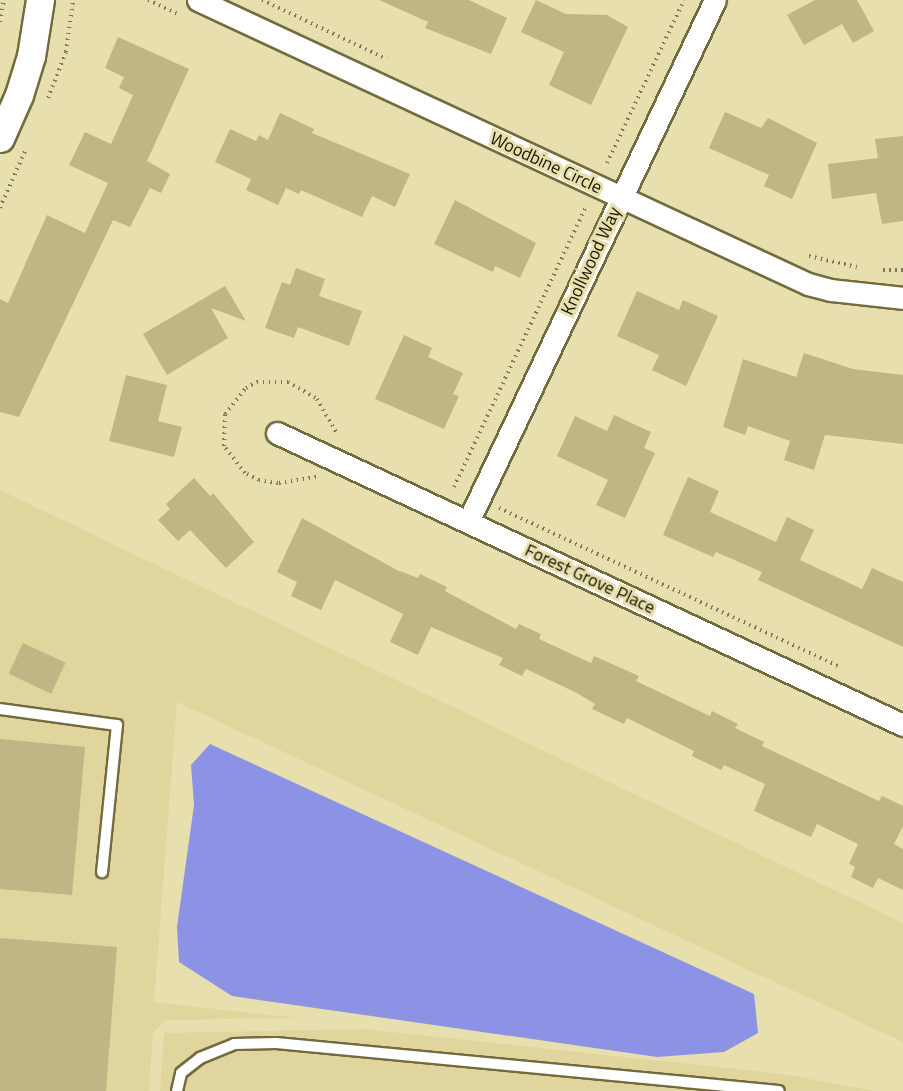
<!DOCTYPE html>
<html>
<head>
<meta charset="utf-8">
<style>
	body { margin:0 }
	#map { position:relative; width:903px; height:1091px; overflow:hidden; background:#e7dfad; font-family:"Titillium Web",sans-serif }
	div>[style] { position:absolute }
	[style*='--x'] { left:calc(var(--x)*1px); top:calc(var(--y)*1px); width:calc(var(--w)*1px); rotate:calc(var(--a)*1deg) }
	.built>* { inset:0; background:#e0d69d }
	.water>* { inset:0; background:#8d93e4 }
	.building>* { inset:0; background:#bfb686; transform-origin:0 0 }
	.path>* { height:4px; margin-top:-2px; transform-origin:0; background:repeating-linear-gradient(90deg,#7c7755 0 1.5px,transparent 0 6px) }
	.roads { filter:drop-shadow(2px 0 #736b3d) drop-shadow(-2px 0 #736b3d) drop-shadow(0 2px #736b3d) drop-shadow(0 -2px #736b3d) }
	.service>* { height:10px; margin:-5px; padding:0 5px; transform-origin:5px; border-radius:5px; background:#fff }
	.minor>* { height:21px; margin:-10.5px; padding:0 10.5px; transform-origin:10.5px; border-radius:10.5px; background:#fff }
	.tertiary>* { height:27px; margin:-13.5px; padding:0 13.5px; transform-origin:13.5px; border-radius:13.5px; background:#fff }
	span { translate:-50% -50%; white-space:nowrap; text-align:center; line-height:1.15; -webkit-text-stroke:6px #e7dfad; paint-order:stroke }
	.street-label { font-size:18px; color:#181503 }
</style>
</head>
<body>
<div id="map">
	<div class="built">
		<i style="clip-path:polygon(0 490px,903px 923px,903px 1042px,177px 702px,154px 1002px,296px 1018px,166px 1020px,153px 1033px,149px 1091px,0 1091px)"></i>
		<i style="clip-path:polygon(364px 1029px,782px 1074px,875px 1091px,160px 1091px,164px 1033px)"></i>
	</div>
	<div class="water">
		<i style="clip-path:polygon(210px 744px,754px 994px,758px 1033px,724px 1052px,657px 1057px,232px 996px,179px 962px,177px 927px,194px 805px,191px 765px)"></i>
	</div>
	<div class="building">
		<i style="clip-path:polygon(379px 0,469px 0,507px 18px,491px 54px,425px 28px,428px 22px)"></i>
		<i style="clip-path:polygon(536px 0,566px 14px,607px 15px,628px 27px,591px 105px,549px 85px,564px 52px,521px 32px)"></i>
		<i style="clip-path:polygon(815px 0,857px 0,874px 31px,853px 43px,842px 24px,804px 45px,787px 15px)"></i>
		<i style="clip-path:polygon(118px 37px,189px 69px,147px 161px,170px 174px,161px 193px,150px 188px,130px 227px,113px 220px,19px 417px,0 412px,0 299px,8px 303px,47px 215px,85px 233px,108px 183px,69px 165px,85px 132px,111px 144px,133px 95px,119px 88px,124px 77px,105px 68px)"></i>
		<i style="clip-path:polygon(725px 112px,761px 128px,768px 118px,817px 143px,792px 199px,764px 186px,769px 175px,709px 148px)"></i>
		<i style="clip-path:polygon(280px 113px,314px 129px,312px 133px,410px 174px,395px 207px,372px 196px,362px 217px,301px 190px,299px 194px,286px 188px,278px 205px,246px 190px,251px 179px,215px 162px,230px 129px,256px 141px,259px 135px,268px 140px)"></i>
		<i style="clip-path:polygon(903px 136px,903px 221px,882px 224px,876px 193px,832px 199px,828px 164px,878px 158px,875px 139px)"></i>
		<i style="clip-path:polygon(455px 200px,536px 243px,520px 278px,495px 266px,493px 272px,434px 244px)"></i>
		<i style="clip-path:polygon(296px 268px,325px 279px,319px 296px,362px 311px,349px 346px,298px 327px,294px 338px,265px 328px,282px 282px,290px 285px)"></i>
		<i style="clip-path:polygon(225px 286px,246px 321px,211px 308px,228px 338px,167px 375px,143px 334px)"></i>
		<i style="clip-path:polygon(637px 291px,679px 310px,683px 300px,718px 316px,686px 386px,652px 370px,659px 355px,617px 336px)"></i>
		<i style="clip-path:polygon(404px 335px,432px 348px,428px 357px,463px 373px,453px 394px,459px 396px,444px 429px,375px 399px)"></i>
		<i style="clip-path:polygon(804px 353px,853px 369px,903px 375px,903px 444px,825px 435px,814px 470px,784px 460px,790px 441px,748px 426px,745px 435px,723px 427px,743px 359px,796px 377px)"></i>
		<i style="clip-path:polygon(126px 375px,167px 385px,158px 421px,182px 427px,174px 457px,109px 441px)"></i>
		<i style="clip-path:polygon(614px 415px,651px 432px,644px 448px,655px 453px,625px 518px,596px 505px,608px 480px,557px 456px,575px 416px,607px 431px)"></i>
		<i style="clip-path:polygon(688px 477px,719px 491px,710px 512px,776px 542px,787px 517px,814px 530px,800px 560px,862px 589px,872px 568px,903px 582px,903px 647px,758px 580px,762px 572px,716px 552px,713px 557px,663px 535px)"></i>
		<i style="clip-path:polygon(194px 478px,210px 496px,213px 493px,254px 542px,226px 568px,190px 530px,178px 541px,158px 520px,170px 509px,166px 504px)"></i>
		<i style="clip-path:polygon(302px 518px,397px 570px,418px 578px,420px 574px,447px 587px,445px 591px,516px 629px,519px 624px,541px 634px,539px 639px,591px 663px,594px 656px,639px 676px,636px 681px,710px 716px,712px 711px,738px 724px,735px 728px,764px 742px,762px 746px,879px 801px,882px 796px,903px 806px,903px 826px,894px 844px,903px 849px,903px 890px,878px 878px,873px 888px,851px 877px,855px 867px,849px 864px,858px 844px,817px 824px,811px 837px,754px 811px,765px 784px,724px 765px,721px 770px,692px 756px,694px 751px,627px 718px,624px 724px,592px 709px,595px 704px,577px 693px,526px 669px,522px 676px,499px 665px,503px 658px,431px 627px,418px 655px,390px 642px,403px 614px,335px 580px,321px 610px,291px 596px,297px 582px,277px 572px)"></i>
		<i style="left:23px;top:643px;width:47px;height:34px;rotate:25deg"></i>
		<i style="clip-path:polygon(0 739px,85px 747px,72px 895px,0 889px)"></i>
		<i style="clip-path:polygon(0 938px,117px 947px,106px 1091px,0 1091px)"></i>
	</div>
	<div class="path">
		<i style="--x:148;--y:0;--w:35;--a:25"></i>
		<i style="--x:262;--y:0;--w:138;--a:25.3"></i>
		<i style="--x:0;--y:22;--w:22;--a:-80"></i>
		<i style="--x:48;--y:98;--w:49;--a:-68.6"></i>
		<i style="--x:66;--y:52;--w:52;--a:-82.3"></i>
		<i style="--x:607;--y:163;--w:180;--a:-64.7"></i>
		<i style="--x:0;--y:208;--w:62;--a:-66.3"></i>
		<i style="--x:809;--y:256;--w:49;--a:12.9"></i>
		<i style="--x:883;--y:270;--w:20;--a:0"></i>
		<i style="--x:316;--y:477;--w:38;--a:171"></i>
		<i style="--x:278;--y:483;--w:19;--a:-171"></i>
		<i style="--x:259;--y:480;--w:16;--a:-153"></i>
		<i style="--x:245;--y:473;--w:34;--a:-128"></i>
		<i style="--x:224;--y:446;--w:32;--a:-88"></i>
		<i style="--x:225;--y:414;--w:33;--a:-51"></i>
		<i style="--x:246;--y:388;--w:13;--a:-29"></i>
		<i style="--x:257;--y:382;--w:31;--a:0"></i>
		<i style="--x:288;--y:382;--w:34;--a:30"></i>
		<i style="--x:317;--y:399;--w:39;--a:60"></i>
		<i style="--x:454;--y:487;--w:310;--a:-64.8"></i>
		<i style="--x:499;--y:508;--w:374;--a:25"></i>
	</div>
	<div class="roads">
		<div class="service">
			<i style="--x:0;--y:709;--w:118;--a:7.8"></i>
			<i style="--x:117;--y:725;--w:148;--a:95.8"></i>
			<i style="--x:177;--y:1091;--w:18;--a:-77"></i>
			<i style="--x:181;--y:1073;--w:24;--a:-38"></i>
			<i style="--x:200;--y:1058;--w:37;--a:-22"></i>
			<i style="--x:234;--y:1044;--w:42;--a:-1.4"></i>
			<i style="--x:276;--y:1043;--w:505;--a:5.45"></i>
		</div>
		<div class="minor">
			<i style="--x:198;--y:0;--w:673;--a:24.97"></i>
			<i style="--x:808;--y:284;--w:24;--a:15"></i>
			<i style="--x:831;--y:290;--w:72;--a:6.3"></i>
			<i style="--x:277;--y:433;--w:691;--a:25.01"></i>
			<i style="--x:468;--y:522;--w:577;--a:-64.68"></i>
		</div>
		<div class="tertiary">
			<i style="--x:0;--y:138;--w:47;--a:-66.2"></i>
			<i style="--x:19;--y:95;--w:41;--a:-72.9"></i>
			<i style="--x:31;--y:56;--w:57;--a:-80.9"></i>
		</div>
	</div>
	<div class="street-label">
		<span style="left:546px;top:163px;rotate:25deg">Woodbine Circle</span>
		<span style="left:591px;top:261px;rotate:-65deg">Knollwood Way</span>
		<span style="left:590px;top:579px;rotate:25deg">Forest Grove Place</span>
	</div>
</div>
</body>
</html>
